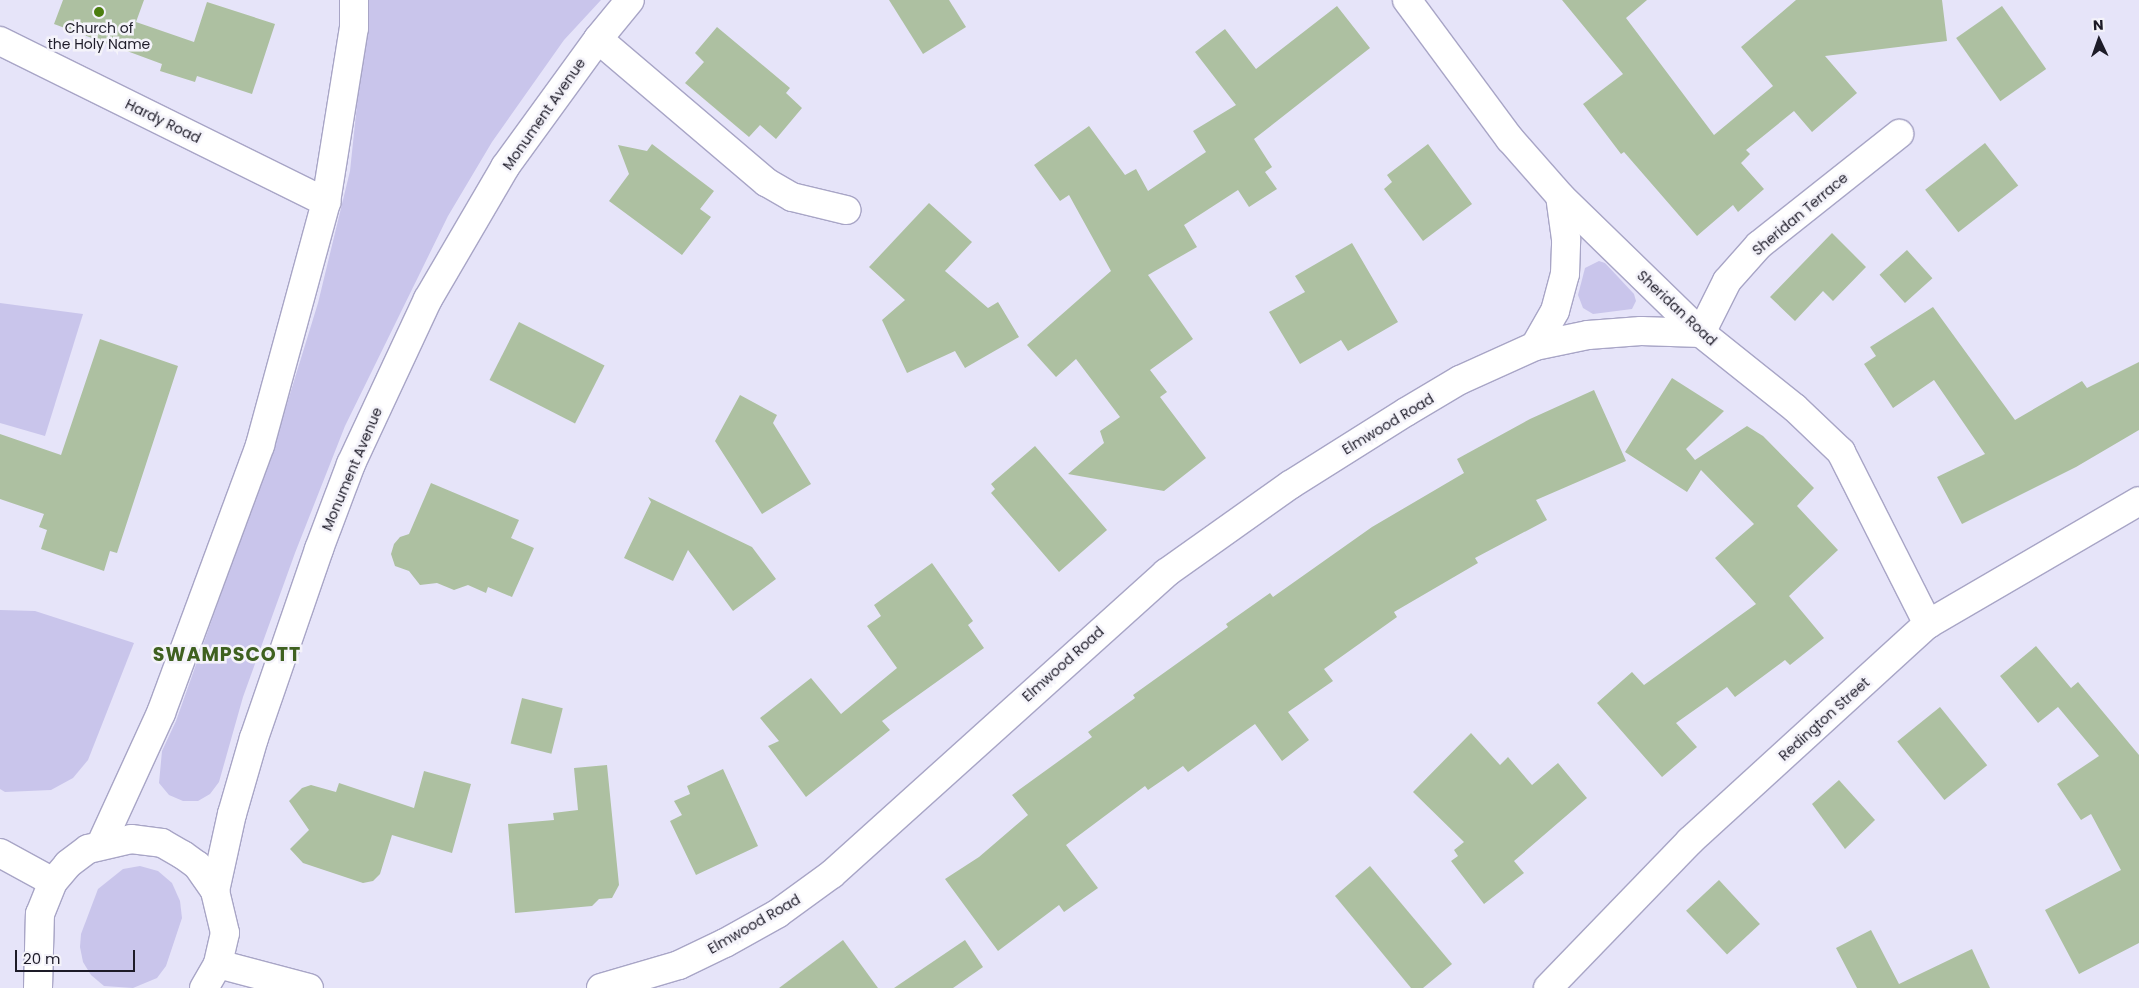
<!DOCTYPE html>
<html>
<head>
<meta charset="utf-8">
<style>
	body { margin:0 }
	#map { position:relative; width:2139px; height:988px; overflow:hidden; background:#e6e4f9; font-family:Poppins,sans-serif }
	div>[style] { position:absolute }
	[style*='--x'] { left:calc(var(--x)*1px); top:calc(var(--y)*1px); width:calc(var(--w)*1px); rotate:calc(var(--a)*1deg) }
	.green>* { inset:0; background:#c9c5eb }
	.building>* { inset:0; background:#adc0a1; transform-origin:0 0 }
	.roads { filter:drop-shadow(1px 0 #a8a5c6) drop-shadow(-1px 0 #a8a5c6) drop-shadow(0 1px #a8a5c6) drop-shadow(0 -1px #a8a5c6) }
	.minor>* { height:28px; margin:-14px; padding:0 14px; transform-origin:14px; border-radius:14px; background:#fff }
	.dots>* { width:14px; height:14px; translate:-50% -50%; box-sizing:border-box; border:2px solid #f4f3fa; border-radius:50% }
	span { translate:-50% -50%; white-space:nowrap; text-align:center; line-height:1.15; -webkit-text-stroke:5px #f4f3fa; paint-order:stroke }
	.poi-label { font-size:14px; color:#1d1b28 }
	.street-label { font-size:14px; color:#1d1b28 }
	.district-label { font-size:19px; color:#3f6120; font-weight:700; letter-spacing:1px }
	.north { position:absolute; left:2074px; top:15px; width:50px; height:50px; -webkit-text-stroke:4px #f4f3fa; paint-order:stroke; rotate:357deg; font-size:14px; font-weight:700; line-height:20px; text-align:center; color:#1d1b28 }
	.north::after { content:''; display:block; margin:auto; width:18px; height:22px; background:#1d1b28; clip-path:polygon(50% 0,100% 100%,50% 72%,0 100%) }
	.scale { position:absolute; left:15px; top:950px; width:120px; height:22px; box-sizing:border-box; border:2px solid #1d1b28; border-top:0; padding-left:6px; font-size:15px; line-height:18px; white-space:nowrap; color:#1d1b28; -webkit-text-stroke:4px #f4f3fa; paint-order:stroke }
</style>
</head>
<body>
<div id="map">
	<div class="green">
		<i style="clip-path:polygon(368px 0,601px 0,564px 40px,492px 142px,448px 216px,345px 426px,295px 553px,243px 697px,219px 782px,210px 794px,198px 801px,183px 801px,169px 795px,159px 783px,162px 751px,176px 721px,278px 433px,318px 303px,350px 171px)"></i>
		<i style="clip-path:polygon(1599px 261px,1605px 263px,1634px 294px,1636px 301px,1632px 309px,1593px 314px,1583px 308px,1578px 295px,1585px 268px)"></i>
		<i style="clip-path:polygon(0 303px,83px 314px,45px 436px,0 423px)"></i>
		<i style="clip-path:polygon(0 610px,35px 611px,134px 643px,88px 760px,73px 778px,51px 790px,5px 792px,0 789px)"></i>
		<i style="clip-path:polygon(140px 866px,158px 871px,172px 883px,180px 901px,182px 918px,166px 966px,157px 978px,133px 988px,104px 986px,91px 975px,83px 962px,80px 947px,81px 934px,98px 889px,123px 869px)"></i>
	</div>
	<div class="building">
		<i style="clip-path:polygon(63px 0,144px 0,136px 22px,194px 42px,207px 2px,275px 24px,252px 94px,197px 76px,195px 82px,160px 71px,162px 64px,54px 24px)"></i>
		<i style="clip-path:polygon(889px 0,949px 0,966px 27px,923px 54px)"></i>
		<i style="clip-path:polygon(1562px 0,1647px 0,1626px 18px,1714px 135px,1773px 86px,1741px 47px,1796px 0,1942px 0,1947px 41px,1825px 56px,1857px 93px,1812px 132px,1794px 111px,1746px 150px,1750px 154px,1741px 163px,1764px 189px,1738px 212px,1733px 205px,1697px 236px,1624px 152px,1621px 154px,1583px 104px,1623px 74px)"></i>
		<i style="clip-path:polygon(1337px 6px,1370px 48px,1254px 139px,1272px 167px,1265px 172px,1277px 189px,1249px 207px,1238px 190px,1184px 225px,1197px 247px,1148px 275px,1193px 339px,1150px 370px,1167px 392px,1160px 397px,1206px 458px,1164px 491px,1068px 474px,1104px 443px,1100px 431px,1120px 417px,1076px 359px,1056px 377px,1027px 345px,1111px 271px,1069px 195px,1060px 201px,1034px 165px,1089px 126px,1125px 175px,1136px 169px,1148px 191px,1206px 152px,1193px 131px,1236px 105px,1195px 52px,1225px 29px,1256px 69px)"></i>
		<i style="left:2002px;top:6px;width:77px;height:56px;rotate:55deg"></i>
		<i style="clip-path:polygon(717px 27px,790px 88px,786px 93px,802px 108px,776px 139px,760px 125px,749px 137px,685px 83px,704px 62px,695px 53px)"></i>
		<i style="left:1985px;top:143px;width:54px;height:76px;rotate:52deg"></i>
		<i style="clip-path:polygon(652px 144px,714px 191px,700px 209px,711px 217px,682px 255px,609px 201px,629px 174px,618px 145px,647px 151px)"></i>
		<i style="clip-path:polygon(1428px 144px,1472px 204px,1423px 241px,1384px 189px,1392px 182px,1387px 175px)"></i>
		<i style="clip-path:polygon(929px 203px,972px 242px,945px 271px,988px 308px,998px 302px,1019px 337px,965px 368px,955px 351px,907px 373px,882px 320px,905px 300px,869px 267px)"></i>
		<i style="clip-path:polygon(1832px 233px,1866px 267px,1833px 301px,1823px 291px,1795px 321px,1770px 297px)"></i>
		<i style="clip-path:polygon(1352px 243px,1398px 322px,1348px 351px,1341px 340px,1300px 364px,1269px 312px,1305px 292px,1295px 276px)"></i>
		<i style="left:1907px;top:250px;width:38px;height:37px;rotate:48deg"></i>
		<i style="clip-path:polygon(1933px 307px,2015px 420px,2082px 381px,2087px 388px,2139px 362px,2139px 430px,2076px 467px,1962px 524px,1937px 477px,1985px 454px,1934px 380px,1893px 408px,1864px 364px,1876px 356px,1870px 347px)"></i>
		<i style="left:519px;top:322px;width:96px;height:65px;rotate:27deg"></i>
		<i style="clip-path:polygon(100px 339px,178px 366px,117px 553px,110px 551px,104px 571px,41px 549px,47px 530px,39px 527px,44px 514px,0 499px,0 434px,61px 455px)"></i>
		<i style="clip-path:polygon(1672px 378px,1724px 411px,1686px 449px,1695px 460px,1747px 426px,1763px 436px,1814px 488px,1797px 506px,1838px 550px,1789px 596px,1824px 638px,1790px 665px,1785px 660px,1735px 697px,1727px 687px,1676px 723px,1697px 747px,1662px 777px,1597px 703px,1632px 672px,1644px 685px,1756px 604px,1715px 558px,1754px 524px,1701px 470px,1687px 492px,1625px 452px)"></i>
		<i style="clip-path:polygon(1594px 390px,1626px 461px,1536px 500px,1547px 520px,1475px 558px,1478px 563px,1394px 612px,1397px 617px,1324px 669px,1333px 681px,1288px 712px,1309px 740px,1282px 761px,1255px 724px,1188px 772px,1183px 766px,1148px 790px,1145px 786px,1066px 845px,1098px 888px,1064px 912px,1059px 905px,998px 951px,945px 879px,979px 857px,1028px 815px,1012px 795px,1092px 737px,1088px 732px,1135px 698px,1133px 695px,1228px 627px,1226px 624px,1270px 593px,1273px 597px,1372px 527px,1464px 473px,1457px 459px,1530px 419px)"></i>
		<i style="clip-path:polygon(740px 395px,777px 415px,773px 423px,811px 484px,762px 514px,715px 441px)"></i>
		<i style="clip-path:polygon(1035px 446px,1107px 530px,1059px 572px,991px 493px,995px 489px,991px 484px)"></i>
		<i style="clip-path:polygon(431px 483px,519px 520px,511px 538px,534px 548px,512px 597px,488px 587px,486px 593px,468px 585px,454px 590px,437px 583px,420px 585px,409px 571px,395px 566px,391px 554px,394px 544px,400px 537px,409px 534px)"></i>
		<i style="clip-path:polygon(648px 497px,752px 547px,776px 579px,733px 611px,688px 550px,673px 581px,624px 558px,651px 502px)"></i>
		<i style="clip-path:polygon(932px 563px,973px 621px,968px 625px,984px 648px,882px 721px,890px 730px,806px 797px,768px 746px,779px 741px,760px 718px,811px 678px,841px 714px,897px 668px,867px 626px,881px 616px,874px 605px)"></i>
		<i style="clip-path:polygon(2036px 646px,2071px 688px,2078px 682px,2139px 755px,2139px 943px,2079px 974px,2045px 910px,2121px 870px,2091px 814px,2081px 820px,2057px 784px,2099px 756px,2058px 707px,2038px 723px,2000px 676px)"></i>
		<i style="left:522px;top:698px;width:42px;height:47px;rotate:14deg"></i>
		<i style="left:1940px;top:707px;width:75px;height:55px;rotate:51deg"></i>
		<i style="clip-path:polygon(1471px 733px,1500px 765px,1508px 757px,1532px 785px,1558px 763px,1587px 798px,1514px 861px,1524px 873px,1484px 904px,1451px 861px,1458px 856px,1454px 850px,1464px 842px,1413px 792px)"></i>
		<i style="clip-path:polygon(607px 765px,619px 885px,612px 898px,599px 899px,592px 906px,515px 913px,508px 824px,554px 820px,553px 813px,578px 810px,574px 768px)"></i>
		<i style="clip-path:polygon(723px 769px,758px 846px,696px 875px,670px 821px,682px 815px,674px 801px,690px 794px,687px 786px)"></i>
		<i style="clip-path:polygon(424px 771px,471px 784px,452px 853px,392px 835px,380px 874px,373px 881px,363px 883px,303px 863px,290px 849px,309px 830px,289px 801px,302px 788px,311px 785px,336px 792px,339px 783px,414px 808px)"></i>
		<i style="clip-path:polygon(1839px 780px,1875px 820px,1845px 849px,1812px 804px)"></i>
		<i style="clip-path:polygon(1370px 866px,1452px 964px,1423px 988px,1411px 988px,1335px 896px)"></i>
		<i style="left:1719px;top:880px;width:60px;height:45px;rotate:47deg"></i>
		<i style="clip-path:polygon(1871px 930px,1899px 984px,1972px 949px,1990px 988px,1857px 988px,1836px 948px)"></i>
		<i style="clip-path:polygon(843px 940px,878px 988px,779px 988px)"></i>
		<i style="clip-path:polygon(965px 940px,983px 967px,953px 988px,894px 988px)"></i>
	</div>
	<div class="roads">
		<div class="minor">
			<i style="--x:1407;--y:0;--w:173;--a:53.5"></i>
			<i style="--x:1510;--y:139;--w:76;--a:48.7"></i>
			<i style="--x:1560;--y:196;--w:197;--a:44.2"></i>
			<i style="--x:1701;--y:333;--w:120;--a:38.6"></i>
			<i style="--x:1795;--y:408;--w:64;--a:43.7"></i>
			<i style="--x:1841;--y:452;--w:193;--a:63.2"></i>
			<i style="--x:598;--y:39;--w:221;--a:40.4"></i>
			<i style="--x:766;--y:182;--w:30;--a:30"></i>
			<i style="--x:792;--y:197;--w:56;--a:13.5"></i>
			<i style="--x:0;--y:41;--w:364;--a:26.3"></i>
			<i style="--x:1535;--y:346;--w:40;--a:-60.3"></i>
			<i style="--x:1555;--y:311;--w:38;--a:-75"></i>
			<i style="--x:1565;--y:274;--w:35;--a:-88"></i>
			<i style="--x:1566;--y:239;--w:43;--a:-97.9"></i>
			<i style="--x:101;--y:844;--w:144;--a:-65.4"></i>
			<i style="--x:161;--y:713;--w:286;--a:-69.7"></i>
			<i style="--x:260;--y:445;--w:252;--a:-74.8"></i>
			<i style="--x:326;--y:202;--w:176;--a:-80.9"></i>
			<i style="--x:354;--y:28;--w:28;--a:-90"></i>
			<i style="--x:0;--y:853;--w:60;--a:28.7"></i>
			<i style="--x:215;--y:891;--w:79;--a:-77.6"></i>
			<i style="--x:232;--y:814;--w:79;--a:-73.9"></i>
			<i style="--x:254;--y:738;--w:200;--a:-71"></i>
			<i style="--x:319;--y:549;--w:91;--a:-69.4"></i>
			<i style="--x:351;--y:464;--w:182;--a:-65"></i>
			<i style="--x:428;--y:299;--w:153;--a:-59.7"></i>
			<i style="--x:505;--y:167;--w:158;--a:-54"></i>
			<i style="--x:598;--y:39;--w:50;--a:-50.6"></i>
			<i style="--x:218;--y:964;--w:94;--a:14.8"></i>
			<i style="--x:38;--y:988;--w:74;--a:-88.5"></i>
			<i style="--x:40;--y:914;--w:35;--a:-68"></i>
			<i style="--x:53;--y:882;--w:23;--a:-50"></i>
			<i style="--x:68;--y:864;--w:25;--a:-37"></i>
			<i style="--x:88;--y:849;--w:44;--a:-13.1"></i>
			<i style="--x:131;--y:839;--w:31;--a:7"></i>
			<i style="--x:162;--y:843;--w:24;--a:30"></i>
			<i style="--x:183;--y:855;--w:17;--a:36"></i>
			<i style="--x:197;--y:865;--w:32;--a:55"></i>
			<i style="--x:215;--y:891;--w:43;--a:76.6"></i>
			<i style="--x:225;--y:933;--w:32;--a:103"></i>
			<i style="--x:218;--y:964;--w:28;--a:120"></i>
			<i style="--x:601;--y:988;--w:81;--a:-16.4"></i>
			<i style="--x:679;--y:965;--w:51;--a:-25.6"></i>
			<i style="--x:725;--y:943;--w:60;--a:-29.1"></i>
			<i style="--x:777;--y:914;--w:68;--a:-36"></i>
			<i style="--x:832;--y:874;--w:450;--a:-42"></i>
			<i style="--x:1166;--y:573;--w:152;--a:-35.4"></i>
			<i style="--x:1290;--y:485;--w:137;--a:-32.2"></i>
			<i style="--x:1406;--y:412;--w:63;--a:-30.7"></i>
			<i style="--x:1460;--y:380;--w:82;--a:-24.4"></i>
			<i style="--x:1535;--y:346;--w:54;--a:-11.7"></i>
			<i style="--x:1588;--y:335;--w:53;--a:-4.3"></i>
			<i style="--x:1641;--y:331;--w:60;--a:1.9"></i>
			<i style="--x:1701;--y:333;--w:58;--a:-63.4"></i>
			<i style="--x:1727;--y:281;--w:48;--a:-48.4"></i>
			<i style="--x:1759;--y:245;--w:179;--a:-38.4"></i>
			<i style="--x:1548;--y:988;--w:204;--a:-46"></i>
			<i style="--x:1690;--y:841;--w:322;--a:-42.4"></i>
			<i style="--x:1928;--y:624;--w:244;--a:-30.2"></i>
		</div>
	</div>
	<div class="dots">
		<i style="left:99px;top:12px;background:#4c7e0f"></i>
	</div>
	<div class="poi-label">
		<span style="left:99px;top:36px">Church of<br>the Holy Name</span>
	</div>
	<div class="street-label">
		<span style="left:544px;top:114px;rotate:-55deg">Monument Avenue</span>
		<span style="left:163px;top:121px;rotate:26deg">Hardy Road</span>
		<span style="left:1800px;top:214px;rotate:-40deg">Sheridan Terrace</span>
		<span style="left:1677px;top:308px;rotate:43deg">Sheridan Road</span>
		<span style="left:1388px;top:424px;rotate:-31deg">Elmwood Road</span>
		<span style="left:352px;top:469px;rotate:-67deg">Monument Avenue</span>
		<span style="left:1063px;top:664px;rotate:-42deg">Elmwood Road</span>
		<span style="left:1824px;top:719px;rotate:-42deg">Redington Street</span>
		<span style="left:754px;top:924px;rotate:-30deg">Elmwood Road</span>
	</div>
	<div class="district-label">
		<span style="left:227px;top:655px">SWAMPSCOTT</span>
	</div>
	<div class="north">N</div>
	<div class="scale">20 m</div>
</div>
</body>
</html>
